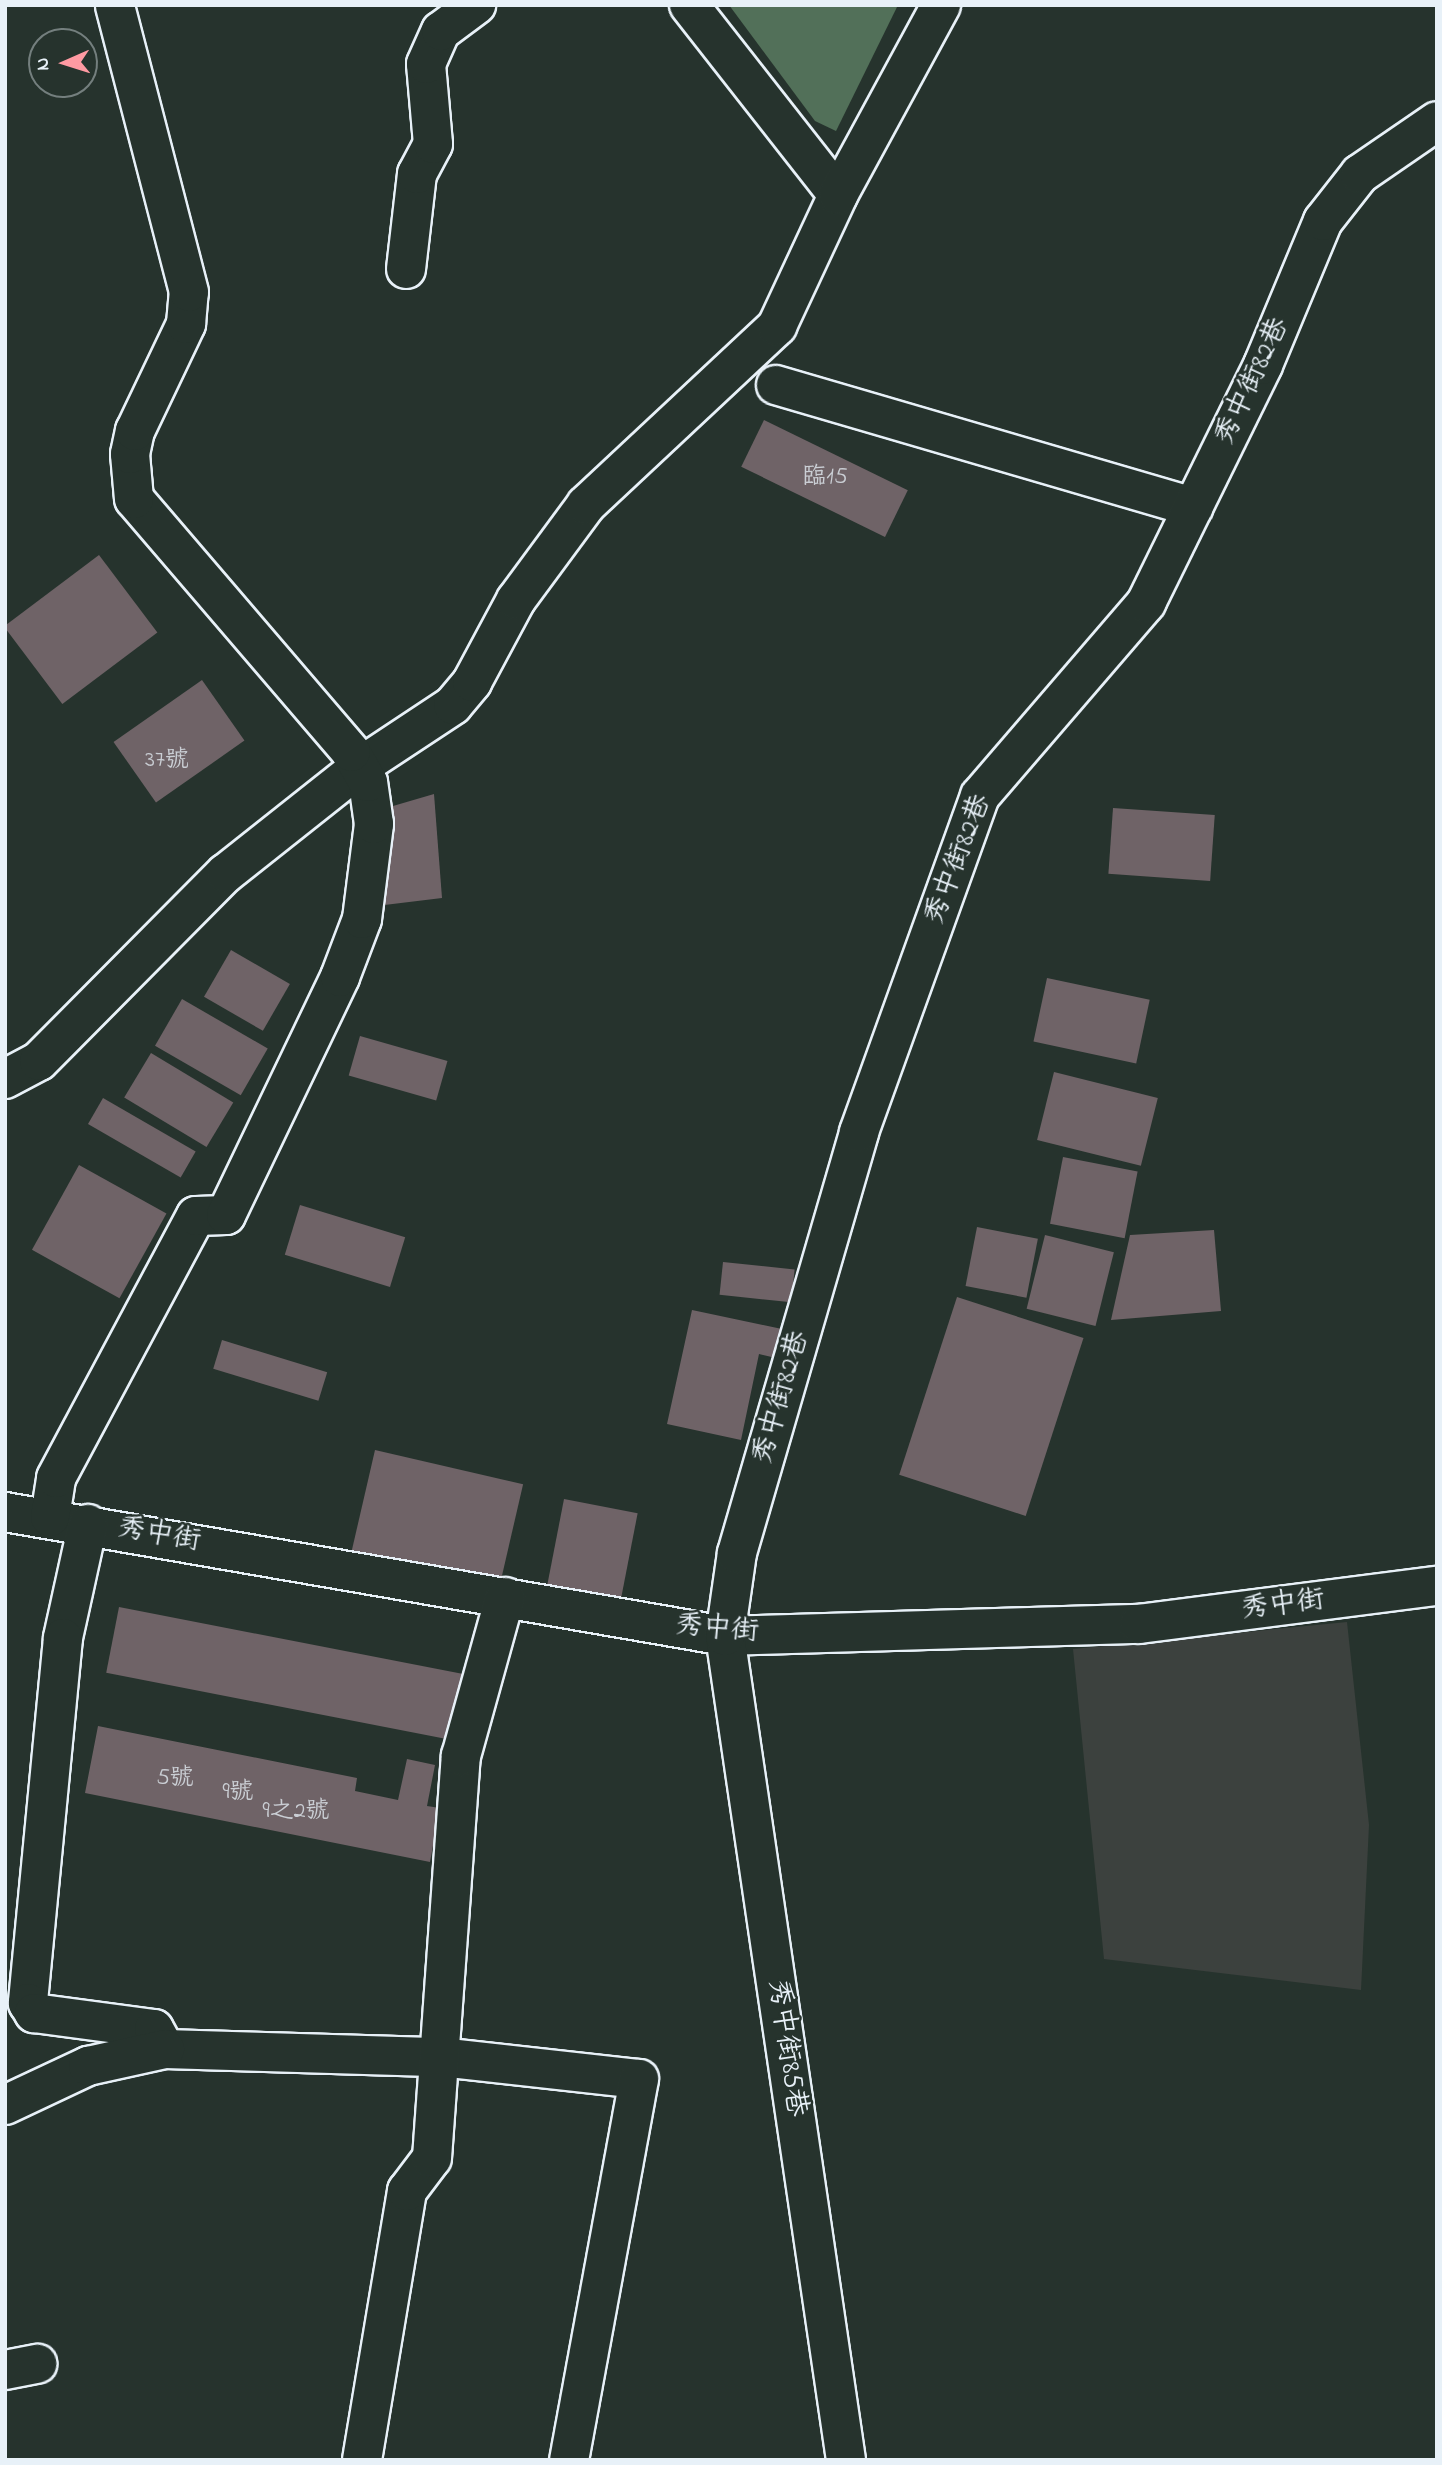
<!DOCTYPE html>
<html>
<head>
<meta charset="utf-8">
<style>
	body { margin:0 }
	#map { position:relative; width:1442px; height:2465px; overflow:hidden; background:#26332d; font-family:"Indie Flower","LXGW WenKai TC",sans-serif }
	div>[style] { position:absolute }
	[style*='--x'] { left:calc(var(--x)*1px); top:calc(var(--y)*1px); width:calc(var(--w)*1px); rotate:calc(var(--a)*1deg) }
	.built>* { inset:0; background:#3c413e }
	.green>* { inset:0; background:#527059 }
	.building>* { inset:0; background:#6f6367; transform-origin:0 0 }
	.roads { filter:drop-shadow(2px 0 #e8f1f8) drop-shadow(-2px 0 #e8f1f8) drop-shadow(0 2px #e8f1f8) drop-shadow(0 -2px #e8f1f8) }
	.minor>* { height:38px; margin:-19px; padding:0 19px; transform-origin:19px; border-radius:19px; background:#26332d }
	span { translate:-50% -50%; white-space:nowrap; text-align:center; line-height:1.15; -webkit-text-stroke:5px #26332d; paint-order:stroke }
	.number-label { font-size:24px; color:#caced4 }
	.number-label span { -webkit-text-stroke-width:0 }
	.street-label { font-size:28px; color:#e8f1f8 }
	.frame { position:absolute; inset:0; border:7px solid #e8f1f8; pointer-events:none }
	.north { position:absolute; left:28px; top:28px; width:70px; height:70px; box-sizing:border-box; background:#26332d; border:2px solid #747f7e; border-radius:50%; rotate:267deg; font-size:19px; font-weight:700; line-height:28px; text-align:center; color:#e8f1f8 }
	.north::after { content:''; display:block; margin:auto; width:24px; height:32px; background:#ff9aa2; clip-path:polygon(50% 0,100% 100%,50% 72%,0 100%) }
</style>
</head>
<body>
<div id="map">
	<div class="built">
		<i style="clip-path:polygon(1347px 1622px,1369px 1825px,1361px 1990px,1104px 1959px,1073px 1649px)"></i>
	</div>
	<div class="green">
		<i style="clip-path:polygon(729px 5px,898px 5px,836px 131px,815px 121px)"></i>
	</div>
	<div class="building">
		<i style="left:764px;top:420px;width:160px;height:52px;rotate:26deg"></i>
		<i style="left:99px;top:555px;width:97px;height:119px;rotate:53deg"></i>
		<i style="left:202px;top:680px;width:74px;height:108px;rotate:55deg"></i>
		<i style="clip-path:polygon(434px 794px,442px 898px,368px 907px,352px 818px)"></i>
		<i style="left:1113px;top:808px;width:102px;height:66px;rotate:4deg"></i>
		<i style="left:231px;top:950px;width:68px;height:54px;rotate:30deg"></i>
		<i style="left:1047px;top:978px;width:105px;height:65px;rotate:12deg"></i>
		<i style="left:182px;top:999px;width:99px;height:54px;rotate:30deg"></i>
		<i style="left:360px;top:1036px;width:91px;height:41px;rotate:16deg"></i>
		<i style="left:151px;top:1053px;width:96px;height:52px;rotate:31deg"></i>
		<i style="left:1054px;top:1072px;width:107px;height:70px;rotate:14deg"></i>
		<i style="left:103px;top:1098px;width:107px;height:30px;rotate:30deg"></i>
		<i style="left:1063px;top:1157px;width:76px;height:68px;rotate:11deg"></i>
		<i style="left:79px;top:1165px;width:100px;height:97px;rotate:29deg"></i>
		<i style="left:300px;top:1205px;width:110px;height:52px;rotate:17deg"></i>
		<i style="left:977px;top:1227px;width:62px;height:60px;rotate:11deg"></i>
		<i style="clip-path:polygon(1214px 1230px,1221px 1311px,1111px 1320px,1130px 1235px)"></i>
		<i style="left:1045px;top:1235px;width:71px;height:76px;rotate:14deg"></i>
		<i style="left:723px;top:1262px;width:72px;height:33px;rotate:6deg"></i>
		<i style="left:957px;top:1297px;width:133px;height:187px;rotate:18deg"></i>
		<i style="clip-path:polygon(692px 1310px,796px 1332px,789px 1361px,759px 1354px,741px 1440px,667px 1424px)"></i>
		<i style="left:222px;top:1340px;width:110px;height:30px;rotate:17deg"></i>
		<i style="left:375px;top:1450px;width:152px;height:120px;rotate:13deg"></i>
		<i style="left:564px;top:1499px;width:75px;height:106px;rotate:11deg"></i>
		<i style="left:119px;top:1607px;width:352px;height:67px;rotate:11deg"></i>
		<i style="clip-path:polygon(98px 1726px,357px 1778px,355px 1791px,398px 1800px,407px 1759px,435px 1765px,427px 1806px,440px 1808px,430px 1862px,85px 1793px)"></i>
	</div>
	<div class="roads">
		<div class="minor">
			<i style="--x:689;--y:5;--w:241;--a:51.9"></i>
			<i style="--x:406;--y:269;--w:96;--a:-83.4"></i>
			<i style="--x:417;--y:174;--w:34;--a:-62"></i>
			<i style="--x:433;--y:144;--w:80;--a:-95"></i>
			<i style="--x:426;--y:64;--w:36;--a:-66"></i>
			<i style="--x:441;--y:31;--w:44;--a:-36.6"></i>
			<i style="--x:776;--y:385;--w:435;--a:16.3"></i>
			<i style="--x:5;--y:1079;--w:38;--a:-28"></i>
			<i style="--x:39;--y:1061;--w:265;--a:-45.2"></i>
			<i style="--x:226;--y:873;--w:172;--a:-38.4"></i>
			<i style="--x:361;--y:766;--w:110;--a:-33.5"></i>
			<i style="--x:453;--y:705;--w:30;--a:-50"></i>
			<i style="--x:472;--y:682;--w:93;--a:-61.8"></i>
			<i style="--x:516;--y:600;--w:118;--a:-53.6"></i>
			<i style="--x:586;--y:505;--w:262;--a:-43.1"></i>
			<i style="--x:777;--y:326;--w:145;--a:-65"></i>
			<i style="--x:838;--y:195;--w:216;--a:-61.5"></i>
			<i style="--x:5;--y:1512;--w:731;--a:9.77"></i>
			<i style="--x:725;--y:1636;--w:414;--a:-1.7"></i>
			<i style="--x:1139;--y:1624;--w:300;--a:-7.3"></i>
			<i style="--x:50;--y:1517;--w:39;--a:-81"></i>
			<i style="--x:56;--y:1478;--w:297;--a:-61.9"></i>
			<i style="--x:196;--y:1216;--w:30;--a:-2"></i>
			<i style="--x:226;--y:1215;--w:264;--a:-64.4"></i>
			<i style="--x:340;--y:977;--w:62;--a:-69.2"></i>
			<i style="--x:362;--y:919;--w:96;--a:-82.8"></i>
			<i style="--x:374;--y:824;--w:42;--a:-98.1"></i>
			<i style="--x:368;--y:782;--w:34;--a:-120"></i>
			<i style="--x:351;--y:752;--w:333;--a:-130.6"></i>
			<i style="--x:134;--y:499;--w:45;--a:-95.1"></i>
			<i style="--x:130;--y:454;--w:24;--a:-78"></i>
			<i style="--x:135;--y:431;--w:119;--a:-64.5"></i>
			<i style="--x:186;--y:324;--w:32;--a:-85"></i>
			<i style="--x:189;--y:292;--w:296;--a:-104.5"></i>
			<i style="--x:88;--y:1524;--w:117;--a:102.4"></i>
			<i style="--x:63;--y:1638;--w:367;--a:95.5"></i>
			<i style="--x:28;--y:2003;--w:12;--a:59"></i>
			<i style="--x:34;--y:2013;--w:121;--a:7.6"></i>
			<i style="--x:154;--y:2029;--w:23;--a:61"></i>
			<i style="--x:165;--y:2049;--w:275;--a:1.7"></i>
			<i style="--x:440;--y:2057;--w:200;--a:6.3"></i>
			<i style="--x:639;--y:2079;--w:387;--a:100.4"></i>
			<i style="--x:5;--y:2105;--w:92;--a:-25.2"></i>
			<i style="--x:88;--y:2066;--w:79;--a:-12.4"></i>
			<i style="--x:5;--y:2370;--w:33;--a:-11"></i>
			<i style="--x:362;--y:2460;--w:273;--a:-80.5"></i>
			<i style="--x:407;--y:2191;--w:41;--a:-52.9"></i>
			<i style="--x:432;--y:2158;--w:403;--a:-85.9"></i>
			<i style="--x:461;--y:1756;--w:165;--a:-74.5"></i>
			<i style="--x:846;--y:2460;--w:833;--a:-98.35"></i>
			<i style="--x:725;--y:1636;--w:84;--a:-81.8"></i>
			<i style="--x:737;--y:1553;--w:438;--a:-73.8"></i>
			<i style="--x:859;--y:1132;--w:357;--a:-70.2"></i>
			<i style="--x:980;--y:796;--w:255;--a:-49.3"></i>
			<i style="--x:1146;--y:603;--w:265;--a:-63.8"></i>
			<i style="--x:1263;--y:365;--w:156;--a:-67.4"></i>
			<i style="--x:1323;--y:221;--w:60;--a:-51.8"></i>
			<i style="--x:1360;--y:174;--w:93;--a:-34.5"></i>
		</div>
	</div>
	<div class="number-label">
		<span style="left:825px;top:478px">臨15</span>
		<span style="left:167px;top:761px">37號</span>
		<span style="left:175px;top:1779px">5號</span>
		<span style="left:238px;top:1793px">9號</span>
		<span style="left:296px;top:1812px">9之2號</span>
	</div>
	<div class="street-label">
		<span style="left:1253px;top:382px;rotate:-65deg">秀中街82巷</span>
		<span style="left:959px;top:860px;rotate:-69deg">秀中街82巷</span>
		<span style="left:782px;top:1398px;rotate:-74deg">秀中街82巷</span>
		<span style="left:159px;top:1536px;rotate:10deg">秀中街</span>
		<span style="left:1283px;top:1606px;rotate:-7deg">秀中街</span>
		<span style="left:717px;top:1630px;rotate:5deg">秀中街</span>
		<span style="left:786px;top:2048px;rotate:82deg">秀中街85巷</span>
	</div>
	<div class="frame"></div>
	<div class="north">N</div>
</div>
</body>
</html>
